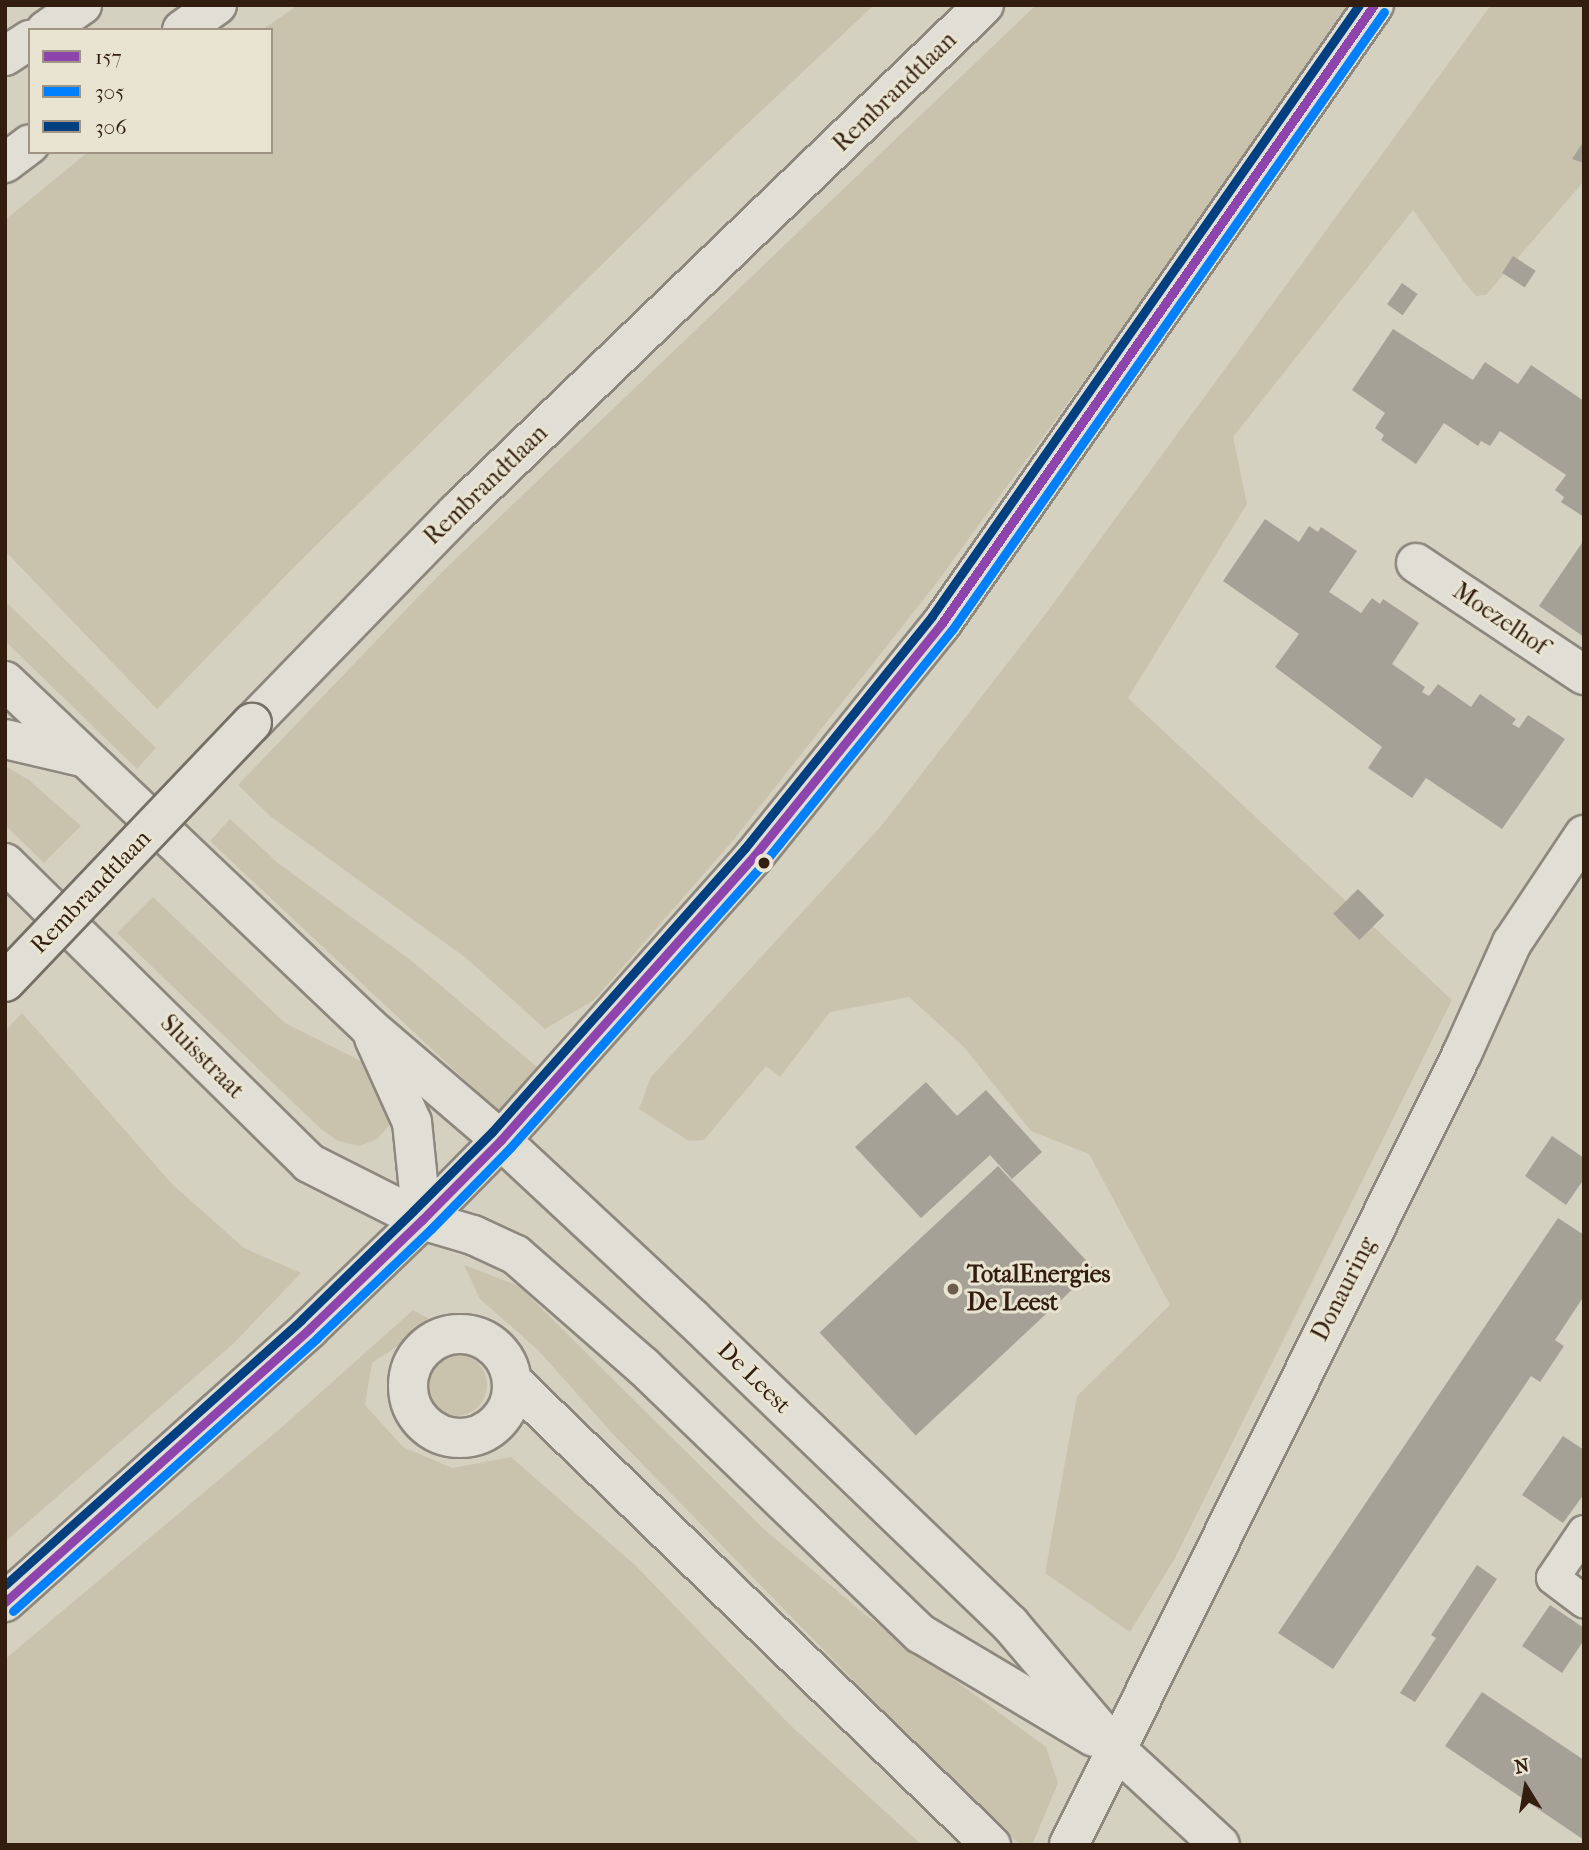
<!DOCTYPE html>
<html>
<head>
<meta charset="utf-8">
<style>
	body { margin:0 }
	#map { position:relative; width:1589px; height:1850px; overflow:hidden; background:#d5d1c1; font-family:"IM FELL French Canon",serif }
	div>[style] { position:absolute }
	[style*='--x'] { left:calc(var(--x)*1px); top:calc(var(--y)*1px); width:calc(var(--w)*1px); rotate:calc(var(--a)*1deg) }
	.green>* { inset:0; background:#c9c3ad }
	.round { border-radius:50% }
	.building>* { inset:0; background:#a6a196; transform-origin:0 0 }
	.roads { filter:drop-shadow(2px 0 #8d877d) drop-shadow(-2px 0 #8d877d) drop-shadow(0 2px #8d877d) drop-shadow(0 -2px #8d877d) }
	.lane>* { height:32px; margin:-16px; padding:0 16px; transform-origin:16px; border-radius:16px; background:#e0ded5 }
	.street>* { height:38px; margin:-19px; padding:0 19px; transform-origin:19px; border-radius:19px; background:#e0ded5 }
	.street>.ring { margin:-19px; padding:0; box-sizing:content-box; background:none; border:38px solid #e0ded5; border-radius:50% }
	.secondary>* { height:38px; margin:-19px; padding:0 19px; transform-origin:19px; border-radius:19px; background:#e0ded5 }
	.bridges { filter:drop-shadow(2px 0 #756f65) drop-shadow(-2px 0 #756f65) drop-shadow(0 2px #756f65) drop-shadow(0 -2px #756f65) }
	.secondary-bridge>* { height:38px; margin:-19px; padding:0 19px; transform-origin:19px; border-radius:19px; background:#e0ded5 }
	.bus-1>* { height:9px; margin:-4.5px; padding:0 4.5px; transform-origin:4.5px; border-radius:4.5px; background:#8e44ad }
	.bus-2>* { height:9px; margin:-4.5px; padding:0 4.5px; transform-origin:4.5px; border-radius:4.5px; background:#0080ff }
	.bus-3>* { height:9px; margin:-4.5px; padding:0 4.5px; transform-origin:4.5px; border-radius:4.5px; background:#004080 }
	.dots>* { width:19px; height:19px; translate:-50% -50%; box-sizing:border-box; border:4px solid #e9e4d2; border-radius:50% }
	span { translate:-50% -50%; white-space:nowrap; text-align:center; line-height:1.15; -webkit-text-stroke:6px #e9e4d2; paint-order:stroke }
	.street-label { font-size:24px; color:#331d0e }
	.poi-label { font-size:24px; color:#331d0e; font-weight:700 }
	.left { translate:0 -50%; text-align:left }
	.frame { position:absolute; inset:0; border:7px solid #331d0e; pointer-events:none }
	.legend { position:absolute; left:28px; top:28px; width:245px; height:126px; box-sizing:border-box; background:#e9e4d2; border:2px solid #a09484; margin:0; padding:9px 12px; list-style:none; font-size:21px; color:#331d0e }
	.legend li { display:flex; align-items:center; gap:14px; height:35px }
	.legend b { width:35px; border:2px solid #a09484 }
	.north { position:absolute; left:1491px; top:1752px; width:70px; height:70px; -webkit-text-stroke:5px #e9e4d2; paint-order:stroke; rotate:349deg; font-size:19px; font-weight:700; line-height:28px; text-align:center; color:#331d0e }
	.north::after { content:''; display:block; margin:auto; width:24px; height:32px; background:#331d0e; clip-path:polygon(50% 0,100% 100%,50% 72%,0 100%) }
</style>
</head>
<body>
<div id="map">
	<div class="green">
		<i style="clip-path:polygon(298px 5px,874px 5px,694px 174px,296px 565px,157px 709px,5px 551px,5px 220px,88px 152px,271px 152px,271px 30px,262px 30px)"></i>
		<i style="clip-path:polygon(1036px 5px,1358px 5px,935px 585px,735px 838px,594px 1000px,545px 1029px,466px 958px,270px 816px,238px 785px,442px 572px)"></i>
		<i style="clip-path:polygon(1491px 5px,1584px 5px,1584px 181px,1486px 295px,1476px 296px,1464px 282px,1413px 210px,1233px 437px,1247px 504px,1128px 698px,1452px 1000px,1175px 1558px,1130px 1632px,1045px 1573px,1077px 1396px,1170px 1305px,1089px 1154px,1031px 1131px,964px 1047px,909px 997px,830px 1012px,780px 1077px,766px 1066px,704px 1140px,689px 1141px,639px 1109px,651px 1077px,882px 825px,1047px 612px)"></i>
		<i style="clip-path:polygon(5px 601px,156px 748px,137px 769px,5px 641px)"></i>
		<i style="clip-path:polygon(5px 766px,29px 780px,81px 826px,44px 863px,5px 825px)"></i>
		<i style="clip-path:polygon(230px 819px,278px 863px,413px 962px,537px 1067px,498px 1111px,210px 841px)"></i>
		<i style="clip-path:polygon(153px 897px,285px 1023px,363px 1062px,383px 1093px,389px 1126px,377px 1139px,360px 1146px,338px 1141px,321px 1129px,117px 933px)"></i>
		<i style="clip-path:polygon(22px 1013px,172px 1184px,244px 1248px,301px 1273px,233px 1344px,5px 1542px,5px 1031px)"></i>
		<i style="clip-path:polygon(464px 1265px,519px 1286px,766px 1531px,867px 1616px,1046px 1747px,1058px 1783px,1032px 1845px,1020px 1845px,897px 1725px,612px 1433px,538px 1350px,480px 1299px)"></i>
		<i style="clip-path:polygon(413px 1310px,457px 1334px,408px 1339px,372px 1363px,365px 1405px,403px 1447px,452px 1468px,511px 1457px,635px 1565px,789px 1724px,922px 1845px,5px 1845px,5px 1659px,282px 1427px)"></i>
		<i class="round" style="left:425px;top:1354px;width:62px;height:62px"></i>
	</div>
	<div class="building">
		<i style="clip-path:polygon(1584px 141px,1584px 163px,1572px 159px)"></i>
		<i style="left:1513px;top:256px;width:27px;height:20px;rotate:33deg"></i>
		<i style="left:1402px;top:283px;width:19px;height:26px;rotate:35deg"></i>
		<i style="clip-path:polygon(1393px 329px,1473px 380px,1485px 362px,1518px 384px,1531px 365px,1584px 401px,1584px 517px,1561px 502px,1564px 497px,1555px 490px,1566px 475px,1500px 431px,1490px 446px,1481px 441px,1478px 446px,1444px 423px,1416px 464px,1381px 440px,1384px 435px,1375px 428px,1385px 413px,1352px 390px)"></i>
		<i style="clip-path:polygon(1265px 519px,1299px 542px,1309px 526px,1318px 532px,1321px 527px,1357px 551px,1329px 592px,1361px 613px,1372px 598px,1380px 604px,1383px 599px,1419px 623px,1392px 664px,1425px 687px,1422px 692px,1429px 696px,1438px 684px,1471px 707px,1480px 694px,1516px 719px,1512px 724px,1519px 728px,1528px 715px,1565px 739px,1502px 829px,1426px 778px,1412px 798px,1368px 768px,1382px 747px,1275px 667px,1299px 634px,1223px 581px)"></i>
		<i style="clip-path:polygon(1584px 540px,1584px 637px,1539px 606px)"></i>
		<i style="left:1358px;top:889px;width:37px;height:35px;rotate:45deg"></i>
		<i style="clip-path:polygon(926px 1082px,957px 1116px,986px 1090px,1042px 1152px,1012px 1179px,990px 1155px,921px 1218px,855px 1147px)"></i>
		<i style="clip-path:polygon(1552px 1136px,1584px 1158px,1584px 1179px,1566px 1205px,1525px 1176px)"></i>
		<i style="left:998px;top:1166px;width:141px;height:244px;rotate:47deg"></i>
		<i style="clip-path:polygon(1558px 1218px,1584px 1235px,1584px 1296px,1555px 1340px,1564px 1346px,1540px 1382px,1531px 1376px,1333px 1669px,1278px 1633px)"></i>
		<i style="clip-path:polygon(1563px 1436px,1584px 1450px,1584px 1494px,1563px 1523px,1522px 1495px)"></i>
		<i style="clip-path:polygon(1477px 1565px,1497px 1579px,1415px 1702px,1400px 1693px,1436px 1638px,1431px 1635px)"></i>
		<i style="clip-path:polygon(1550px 1605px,1584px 1628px,1584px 1640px,1562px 1673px,1522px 1646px)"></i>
		<i style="clip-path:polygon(1482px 1692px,1584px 1760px,1584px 1840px,1445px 1746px)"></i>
	</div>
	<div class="roads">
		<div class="lane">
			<i style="--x:1584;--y:1532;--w:55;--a:124"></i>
			<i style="--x:1553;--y:1578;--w:39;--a:37"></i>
		</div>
		<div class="street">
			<i style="--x:46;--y:30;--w:44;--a:-34.8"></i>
			<i style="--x:5;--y:56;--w:30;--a:-33"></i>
			<i style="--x:1416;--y:563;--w:202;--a:33.7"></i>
			<i class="ring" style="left:408px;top:1334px;width:66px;height:66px"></i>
			<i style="--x:512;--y:1381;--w:667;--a:44.09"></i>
			<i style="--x:1069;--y:1845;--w:883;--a:-63.58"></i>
			<i style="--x:1462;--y:1054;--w:122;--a:-65.8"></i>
			<i style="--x:1512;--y:943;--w:130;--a:-56.3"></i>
		</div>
		<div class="secondary">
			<i style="--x:182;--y:30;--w:43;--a:-35.5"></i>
			<i style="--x:5;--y:163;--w:31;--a:-37"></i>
			<i style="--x:5;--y:681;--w:502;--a:43.55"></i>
			<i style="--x:369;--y:1027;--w:174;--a:40.6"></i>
			<i style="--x:501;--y:1140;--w:261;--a:43"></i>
			<i style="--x:692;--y:1318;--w:441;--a:43.9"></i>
			<i style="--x:1010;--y:1624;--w:165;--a:49.7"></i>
			<i style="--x:1117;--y:1750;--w:140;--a:42.7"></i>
			<i style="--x:252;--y:723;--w:294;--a:-45.8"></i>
			<i style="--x:457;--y:512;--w:731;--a:-43.89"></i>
			<i style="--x:5;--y:739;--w:79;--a:13.2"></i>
			<i style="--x:5;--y:863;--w:427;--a:44.6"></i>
			<i style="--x:309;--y:1163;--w:127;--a:26.8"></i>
			<i style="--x:422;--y:1220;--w:53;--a:16.4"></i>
			<i style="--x:473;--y:1235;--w:47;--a:24.9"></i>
			<i style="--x:516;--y:1255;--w:169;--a:41.2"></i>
			<i style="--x:643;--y:1366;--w:386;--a:44"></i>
			<i style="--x:921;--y:1634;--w:201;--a:30.8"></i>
			<i style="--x:374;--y:1038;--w:92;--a:65.7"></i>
			<i style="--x:412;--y:1122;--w:99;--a:84.2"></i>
			<i style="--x:5;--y:1602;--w:409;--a:-41.9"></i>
			<i style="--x:309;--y:1329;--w:157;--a:-44"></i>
			<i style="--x:422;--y:1220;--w:112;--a:-45.4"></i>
			<i style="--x:501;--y:1140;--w:380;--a:-48.3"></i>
			<i style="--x:754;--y:856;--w:299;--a:-51.1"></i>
			<i style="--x:942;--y:623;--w:754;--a:-55.05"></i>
		</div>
	</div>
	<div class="bridges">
		<div class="secondary-bridge">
			<i style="--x:5;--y:982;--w:358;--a:-46.4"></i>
		</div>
	</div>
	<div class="bus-1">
		<i style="--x:5;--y:1602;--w:409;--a:-41.9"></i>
		<i style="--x:309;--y:1329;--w:157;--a:-44"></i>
		<i style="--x:422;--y:1220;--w:112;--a:-45.4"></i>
		<i style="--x:501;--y:1140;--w:380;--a:-48.3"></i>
		<i style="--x:754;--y:856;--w:299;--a:-51.1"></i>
		<i style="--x:942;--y:623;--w:754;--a:-55.05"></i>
	</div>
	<div class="bus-2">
		<i style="--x:13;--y:1611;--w:409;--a:-41.9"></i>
		<i style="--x:317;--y:1338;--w:158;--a:-43.7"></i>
		<i style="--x:431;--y:1229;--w:113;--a:-45.7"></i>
		<i style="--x:510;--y:1148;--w:380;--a:-48.3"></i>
		<i style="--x:763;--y:864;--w:301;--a:-51.1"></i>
		<i style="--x:952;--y:630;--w:754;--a:-55.05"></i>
	</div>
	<div class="bus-3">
		<i style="--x:5;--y:1585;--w:397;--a:-41.8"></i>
		<i style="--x:301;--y:1320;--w:156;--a:-44.2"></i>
		<i style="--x:413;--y:1211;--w:112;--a:-45"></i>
		<i style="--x:492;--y:1132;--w:380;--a:-48.3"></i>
		<i style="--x:745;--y:848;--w:298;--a:-51.1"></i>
		<i style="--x:932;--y:616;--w:745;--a:-55.05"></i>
	</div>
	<div class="dots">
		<i style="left:764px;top:863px;background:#331d0e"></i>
		<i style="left:953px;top:1289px;background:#6c5c4d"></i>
	</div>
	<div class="street-label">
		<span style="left:895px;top:92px;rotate:-44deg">Rembrandtlaan</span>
		<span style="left:486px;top:485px;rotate:-44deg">Rembrandtlaan</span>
		<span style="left:1500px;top:619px;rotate:34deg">Moezelhof</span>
		<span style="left:91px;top:892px;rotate:-46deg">Rembrandtlaan</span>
		<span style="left:202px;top:1057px;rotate:45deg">Sluisstraat</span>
		<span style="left:1344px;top:1289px;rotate:-63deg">Donauring</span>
		<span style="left:754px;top:1378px;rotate:44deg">De Leest</span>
	</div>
	<div class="poi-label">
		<span class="left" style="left:967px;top:1289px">TotalEnergies<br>De Leest</span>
	</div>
	<div class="frame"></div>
	<ul class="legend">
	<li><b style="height:9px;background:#8e44ad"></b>157</li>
	<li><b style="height:9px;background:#0080ff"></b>305</li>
	<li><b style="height:9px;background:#004080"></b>306</li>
	</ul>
	<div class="north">N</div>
</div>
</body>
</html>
